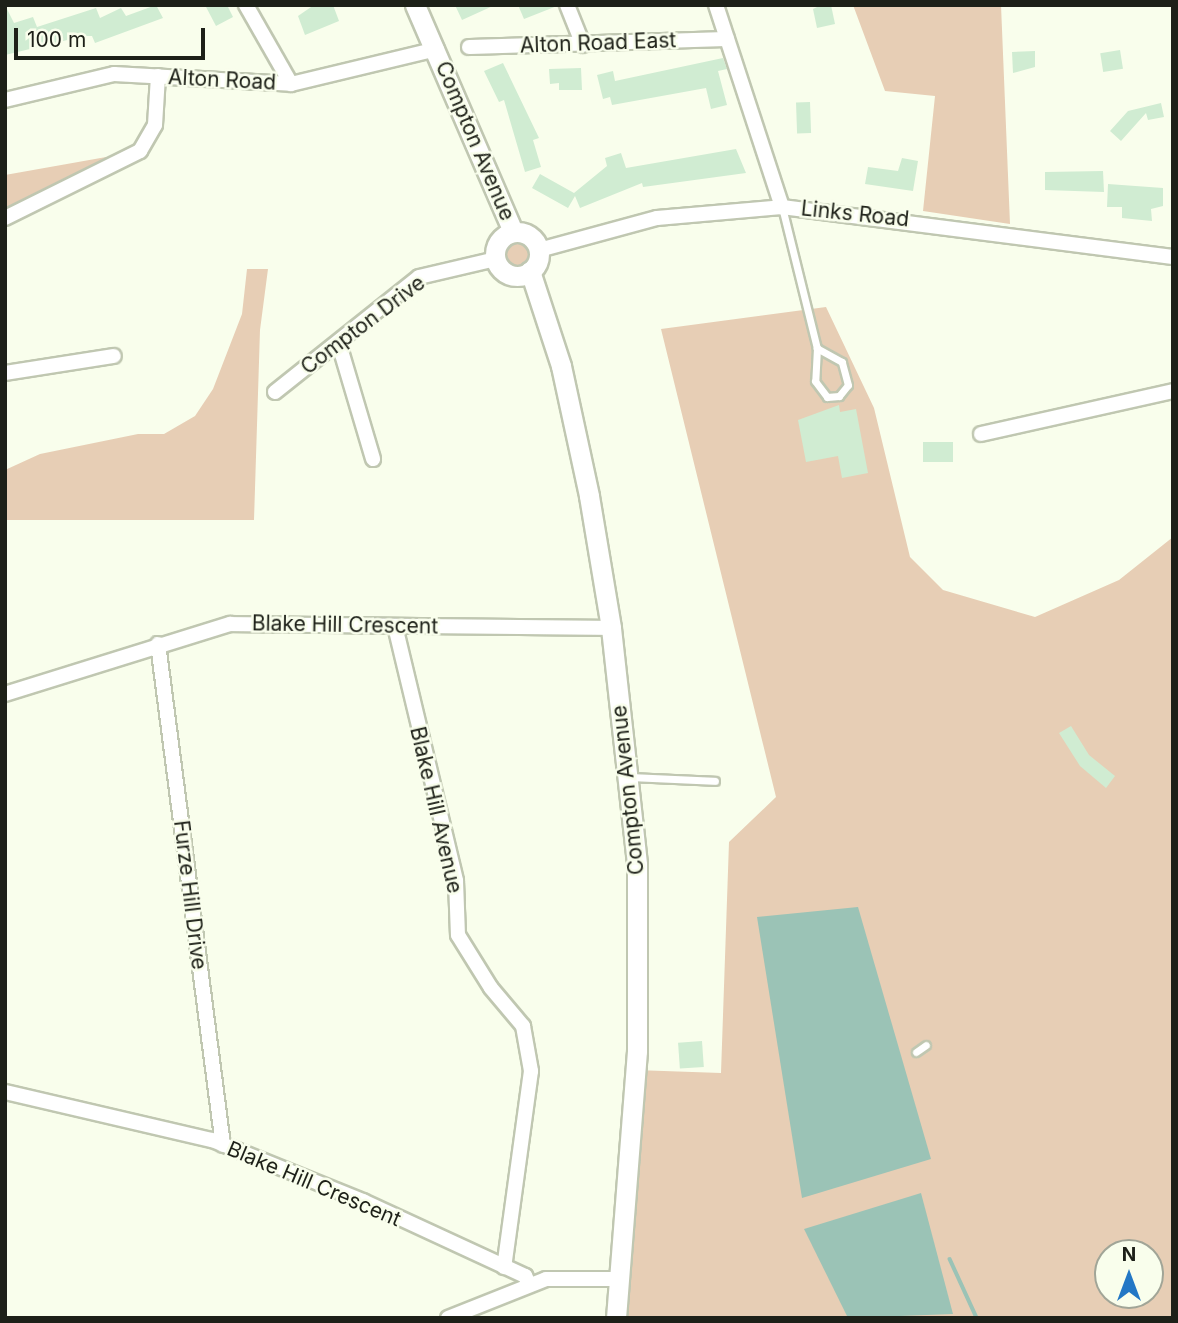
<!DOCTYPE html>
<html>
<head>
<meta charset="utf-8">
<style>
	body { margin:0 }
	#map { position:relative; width:1178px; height:1323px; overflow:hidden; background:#f9feec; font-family:Inter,sans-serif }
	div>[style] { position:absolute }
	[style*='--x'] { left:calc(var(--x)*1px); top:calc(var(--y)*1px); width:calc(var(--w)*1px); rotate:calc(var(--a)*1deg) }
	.green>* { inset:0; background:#e7ceb5 }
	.round { border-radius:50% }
	.water>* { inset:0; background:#9bc3b6 }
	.stream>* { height:3.5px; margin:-1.75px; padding:0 1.75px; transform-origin:1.75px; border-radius:1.75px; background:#9bc3b6 }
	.building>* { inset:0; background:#d0ecd2; transform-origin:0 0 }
	.roads { filter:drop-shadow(2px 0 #c0c7b1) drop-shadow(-2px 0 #c0c7b1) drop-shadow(0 2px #c0c7b1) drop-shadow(0 -2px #c0c7b1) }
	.lane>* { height:7px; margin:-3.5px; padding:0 3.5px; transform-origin:3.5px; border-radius:3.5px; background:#fff }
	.street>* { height:14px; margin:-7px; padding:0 7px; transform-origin:7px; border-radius:7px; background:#fff }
	.secondary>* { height:19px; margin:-9.5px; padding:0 9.5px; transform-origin:9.5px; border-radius:9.5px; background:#fff }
	.secondary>.ring { margin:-9.5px; padding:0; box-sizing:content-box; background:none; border:19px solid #fff; border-radius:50% }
	span { translate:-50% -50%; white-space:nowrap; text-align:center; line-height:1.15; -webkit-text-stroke:5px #f9feec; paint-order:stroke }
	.street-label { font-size:21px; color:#1d2018 }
	.frame { position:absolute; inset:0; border:7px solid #1d2018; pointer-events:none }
	.north { position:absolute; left:1094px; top:1239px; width:70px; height:70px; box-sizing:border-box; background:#f9feec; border:2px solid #a1a597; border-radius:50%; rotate:0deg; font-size:19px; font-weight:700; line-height:28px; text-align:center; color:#1d2018 }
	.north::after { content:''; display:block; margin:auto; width:24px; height:32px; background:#2377c5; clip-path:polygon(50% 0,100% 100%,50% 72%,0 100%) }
	.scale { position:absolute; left:14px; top:28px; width:191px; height:32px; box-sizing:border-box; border:4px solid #1d2018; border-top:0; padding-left:9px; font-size:21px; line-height:24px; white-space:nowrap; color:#1d2018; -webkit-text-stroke:5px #f9feec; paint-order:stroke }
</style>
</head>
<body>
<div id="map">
	<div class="green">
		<i style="clip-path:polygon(853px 5px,1001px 5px,1010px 224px,923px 211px,935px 96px,885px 91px)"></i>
		<i style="clip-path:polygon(140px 151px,5px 218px,5px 175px)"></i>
		<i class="round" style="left:495px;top:232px;width:44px;height:44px"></i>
		<i style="clip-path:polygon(247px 269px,268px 269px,260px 330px,254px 520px,5px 520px,5px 470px,40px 454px,138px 434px,164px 434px,195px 416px,213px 389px,242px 314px)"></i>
		<i style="clip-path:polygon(evenodd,826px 307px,874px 408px,910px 557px,943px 590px,1035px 617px,1119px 580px,1173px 537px,1173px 1318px,616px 1318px,635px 1070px,721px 1073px,729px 842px,776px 797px,661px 329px,826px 307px,1108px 1253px,1150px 1253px,1150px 1295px,1108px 1295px,1108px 1253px)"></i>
	</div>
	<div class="water">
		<i style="clip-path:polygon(858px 907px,931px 1159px,802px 1198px,757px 917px)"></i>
		<i style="clip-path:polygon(921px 1193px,953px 1314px,848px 1318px,804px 1229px)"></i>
	</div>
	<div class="stream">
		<i style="--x:950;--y:1259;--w:65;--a:65.4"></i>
	</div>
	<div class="building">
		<i style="clip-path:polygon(5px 5px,14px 23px,33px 17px,37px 27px,96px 8px,100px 18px,121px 8px,126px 16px,156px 5px,163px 18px,95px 43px,92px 36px,84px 36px,5px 55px)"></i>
		<i style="clip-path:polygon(205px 5px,227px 5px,233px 17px,216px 26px)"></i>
		<i style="clip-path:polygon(314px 5px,333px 5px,339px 21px,305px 35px,298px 16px)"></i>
		<i style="clip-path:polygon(455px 5px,495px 5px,462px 20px)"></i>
		<i style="clip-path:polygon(518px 5px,557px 5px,557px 6px,524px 19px)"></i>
		<i style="clip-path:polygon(821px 5px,831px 5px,835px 24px,817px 28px,813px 9px)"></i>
		<i style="left:1120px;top:50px;width:19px;height:20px;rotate:81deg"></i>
		<i style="clip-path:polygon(1035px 51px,1035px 67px,1013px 73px,1012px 52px)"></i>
		<i style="clip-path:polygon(723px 58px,727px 69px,718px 71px,727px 105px,711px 109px,706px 88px,612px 105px,610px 97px,603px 99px,597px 75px,613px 71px,615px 81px)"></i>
		<i style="clip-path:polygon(503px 63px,539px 138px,533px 140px,541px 167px,525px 172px,504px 100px,499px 102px,484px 71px)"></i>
		<i style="clip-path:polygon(581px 68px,582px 90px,559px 90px,559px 83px,550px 84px,549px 69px)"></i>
		<i style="left:810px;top:102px;width:31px;height:14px;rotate:88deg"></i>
		<i style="clip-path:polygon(1161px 103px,1164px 117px,1148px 120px,1146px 113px,1121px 141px,1110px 131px,1128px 111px)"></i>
		<i style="clip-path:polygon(736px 149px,746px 173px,643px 187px,642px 183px,580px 208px,575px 196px,568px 208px,532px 188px,540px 174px,574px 193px,607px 166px,605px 158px,621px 153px,626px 168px)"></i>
		<i style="clip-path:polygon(902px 158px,918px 161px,913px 191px,865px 184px,868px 167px,898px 171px)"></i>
		<i style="clip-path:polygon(1103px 171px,1104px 192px,1045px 190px,1045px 172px)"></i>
		<i style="clip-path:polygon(1108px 184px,1163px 188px,1163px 206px,1151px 209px,1152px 221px,1122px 218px,1122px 207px,1107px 207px)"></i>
		<i style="clip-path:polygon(839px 405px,840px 412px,856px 409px,868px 473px,842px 478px,838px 456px,806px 462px,798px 420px)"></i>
		<i style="left:923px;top:442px;width:30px;height:20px"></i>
		<i style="clip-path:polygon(1071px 726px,1089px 755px,1115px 776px,1106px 788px,1080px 766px,1059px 733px)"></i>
		<i style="left:702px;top:1041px;width:26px;height:24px;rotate:86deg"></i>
	</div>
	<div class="roads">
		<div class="lane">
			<i style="--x:782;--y:207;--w:145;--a:76.1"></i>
			<i style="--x:817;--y:348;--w:33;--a:93"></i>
			<i style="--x:815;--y:381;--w:20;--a:53"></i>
			<i style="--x:827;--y:397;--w:12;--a:-5"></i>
			<i style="--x:839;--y:396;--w:14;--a:-51"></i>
			<i style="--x:848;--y:385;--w:24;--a:-105"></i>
			<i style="--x:842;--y:362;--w:29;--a:-151"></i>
			<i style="--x:628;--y:777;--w:87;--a:2.6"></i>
			<i style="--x:916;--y:1052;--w:12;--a:-35"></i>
		</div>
		<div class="street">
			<i style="--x:246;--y:5;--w:91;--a:60.3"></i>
			<i style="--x:567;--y:5;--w:43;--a:68.2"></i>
			<i style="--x:716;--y:5;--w:213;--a:71.9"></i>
			<i style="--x:469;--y:47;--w:258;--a:-1.8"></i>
			<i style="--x:5;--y:100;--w:112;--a:-13.4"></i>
			<i style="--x:114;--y:74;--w:177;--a:3.2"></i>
			<i style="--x:291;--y:84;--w:150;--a:-13.5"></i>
			<i style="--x:5;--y:218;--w:151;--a:-26.4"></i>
			<i style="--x:140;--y:151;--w:30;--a:-60"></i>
			<i style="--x:155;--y:125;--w:49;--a:-86.5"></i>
			<i style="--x:539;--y:250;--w:122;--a:-15.2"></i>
			<i style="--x:657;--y:218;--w:125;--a:-5"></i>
			<i style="--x:782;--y:207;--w:394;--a:7.3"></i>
			<i style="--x:339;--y:344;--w:120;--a:73.5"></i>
			<i style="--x:5;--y:373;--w:110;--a:-8.9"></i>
			<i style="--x:275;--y:392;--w:184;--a:-38.6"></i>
			<i style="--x:419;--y:277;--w:79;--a:-13.2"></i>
			<i style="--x:981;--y:434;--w:197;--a:-12.6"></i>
			<i style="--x:395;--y:626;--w:262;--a:76.5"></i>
			<i style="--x:456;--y:881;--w:54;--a:87.9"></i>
			<i style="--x:458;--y:935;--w:62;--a:58.1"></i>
			<i style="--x:491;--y:988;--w:50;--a:49.9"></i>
			<i style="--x:523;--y:1026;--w:46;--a:79.9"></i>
			<i style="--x:531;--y:1071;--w:198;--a:97.8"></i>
			<i style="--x:158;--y:644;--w:505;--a:82.61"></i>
			<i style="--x:5;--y:694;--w:236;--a:-17.3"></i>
			<i style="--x:230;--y:624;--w:381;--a:0.6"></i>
			<i style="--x:5;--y:1092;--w:212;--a:13.1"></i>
			<i style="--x:212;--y:1140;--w:163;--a:22"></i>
			<i style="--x:363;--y:1201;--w:179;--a:24.8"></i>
			<i style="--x:525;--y:1276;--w:9;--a:63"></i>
			<i style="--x:448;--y:1318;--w:105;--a:-21.7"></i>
			<i style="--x:546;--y:1279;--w:72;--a:0"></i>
		</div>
		<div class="secondary">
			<i style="--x:415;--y:5;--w:247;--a:66.6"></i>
			<i class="ring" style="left:495px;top:232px;width:25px;height:25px"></i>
			<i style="--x:530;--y:271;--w:100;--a:71.9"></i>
			<i style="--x:561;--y:366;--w:133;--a:77.8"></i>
			<i style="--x:589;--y:496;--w:134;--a:80.5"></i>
			<i style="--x:611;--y:628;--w:238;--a:83.7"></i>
			<i style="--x:637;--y:865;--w:186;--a:90"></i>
			<i style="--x:637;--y:1051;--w:268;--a:94.5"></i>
		</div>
	</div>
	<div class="street-label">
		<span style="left:598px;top:43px;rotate:-2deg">Alton Road East</span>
		<span style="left:222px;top:80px;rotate:3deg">Alton Road</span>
		<span style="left:475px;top:141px;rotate:67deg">Compton Avenue</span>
		<span style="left:855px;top:214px;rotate:6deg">Links Road</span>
		<span style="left:363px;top:325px;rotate:-37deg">Compton Drive</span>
		<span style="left:345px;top:625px;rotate:1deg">Blake Hill Crescent</span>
		<span style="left:628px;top:790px;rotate:-96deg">Compton Avenue</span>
		<span style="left:436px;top:810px;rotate:77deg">Blake Hill Avenue</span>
		<span style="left:190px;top:895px;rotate:83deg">Furze Hill Drive</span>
		<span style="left:314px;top:1184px;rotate:23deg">Blake Hill Crescent</span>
	</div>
	<div class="frame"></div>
	<div class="north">N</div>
	<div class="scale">100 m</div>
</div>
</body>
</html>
